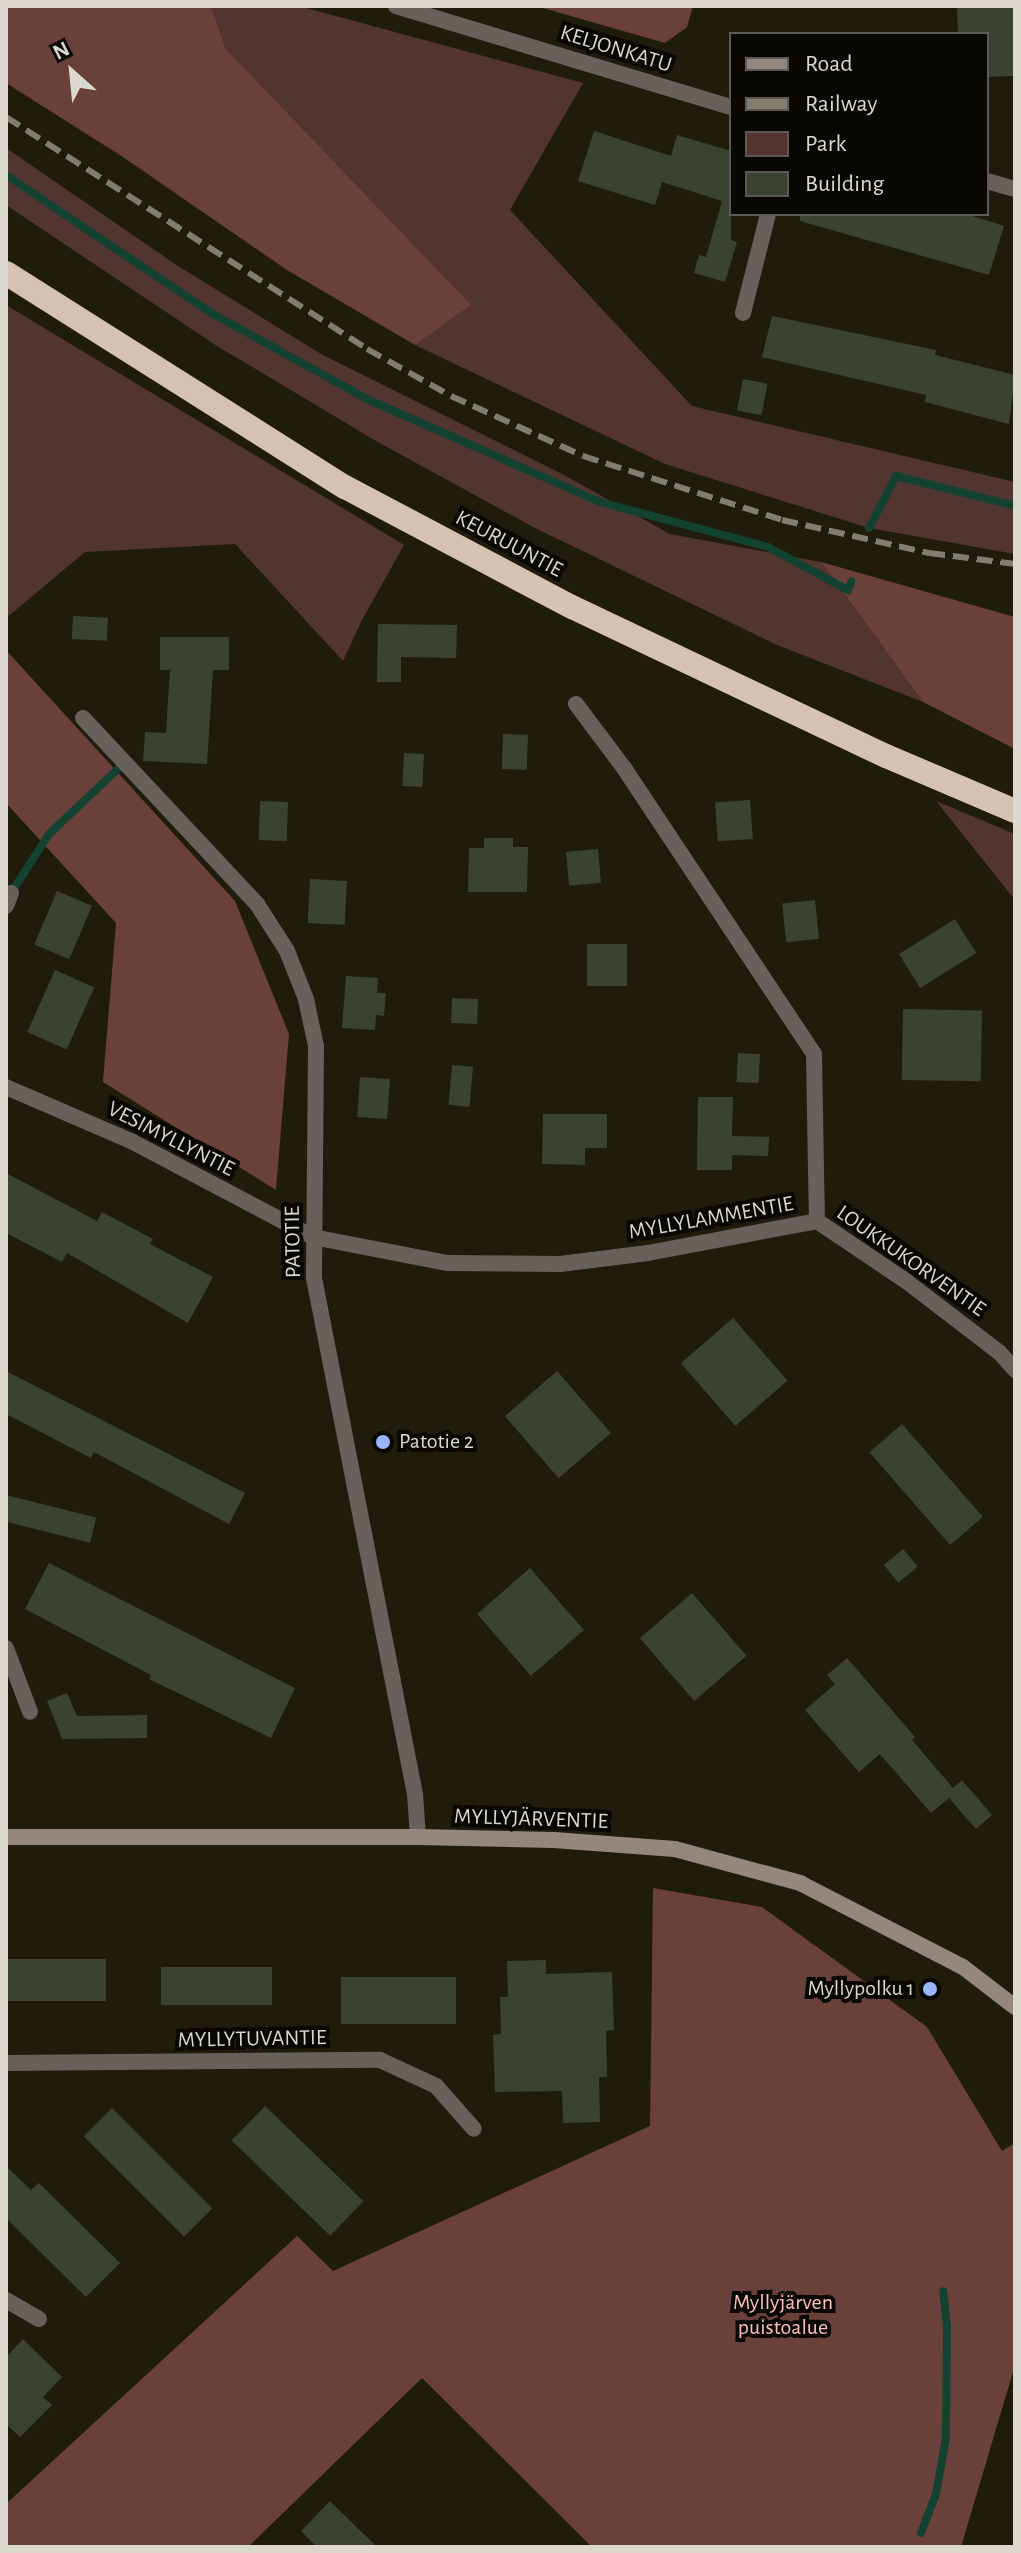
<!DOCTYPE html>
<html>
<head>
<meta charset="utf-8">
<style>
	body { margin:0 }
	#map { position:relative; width:1021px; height:2553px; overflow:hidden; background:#201c0b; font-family:"Alegreya Sans",sans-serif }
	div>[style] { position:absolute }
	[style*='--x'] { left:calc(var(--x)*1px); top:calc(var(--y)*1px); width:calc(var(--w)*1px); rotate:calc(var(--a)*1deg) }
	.green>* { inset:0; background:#523430 }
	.forest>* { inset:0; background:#6a403b }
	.stream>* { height:8px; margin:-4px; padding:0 4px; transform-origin:4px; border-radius:4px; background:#144230 }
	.building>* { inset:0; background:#3a4332; transform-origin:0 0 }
	.street>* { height:16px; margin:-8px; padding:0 8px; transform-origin:8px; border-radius:8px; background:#68605a }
	.secondary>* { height:16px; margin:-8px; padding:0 8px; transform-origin:8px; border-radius:8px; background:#94887e }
	.highway>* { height:24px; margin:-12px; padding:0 12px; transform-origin:12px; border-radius:12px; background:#d5c2b2 }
	.rail>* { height:6px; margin-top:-3px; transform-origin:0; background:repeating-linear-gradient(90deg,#817e6f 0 16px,transparent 0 24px) }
	.dots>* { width:22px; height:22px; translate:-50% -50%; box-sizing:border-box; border:4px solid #080702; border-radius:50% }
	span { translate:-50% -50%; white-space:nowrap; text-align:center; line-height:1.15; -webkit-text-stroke:8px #080702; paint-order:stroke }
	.street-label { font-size:22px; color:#dbd9cd }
	.poi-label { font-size:22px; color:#dbd9cd }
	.left { translate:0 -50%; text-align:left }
	.right { translate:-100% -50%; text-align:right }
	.park-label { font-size:22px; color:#fec1b8 }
	.frame { position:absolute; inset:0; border:8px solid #dbd9cd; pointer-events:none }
	.legend { position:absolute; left:729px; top:32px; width:260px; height:184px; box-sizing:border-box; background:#080702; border:2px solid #5c5b53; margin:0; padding:10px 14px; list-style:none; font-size:24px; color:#dbd9cd }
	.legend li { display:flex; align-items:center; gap:16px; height:40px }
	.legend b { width:40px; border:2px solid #5c5b53 }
	.north { position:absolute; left:32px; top:32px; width:80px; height:80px; -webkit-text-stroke:6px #080702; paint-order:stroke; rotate:333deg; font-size:22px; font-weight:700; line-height:32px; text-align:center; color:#dbd9cd }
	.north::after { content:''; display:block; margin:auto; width:28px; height:36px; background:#dbd9cd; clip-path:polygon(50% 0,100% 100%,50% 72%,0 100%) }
</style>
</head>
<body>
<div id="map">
	<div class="green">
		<i style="clip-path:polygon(211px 6px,299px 6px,583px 83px,510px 210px,692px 406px,1015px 482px,1015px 554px,869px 528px,665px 464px,415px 345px,470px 305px,226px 49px)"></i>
		<i style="clip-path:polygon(6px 148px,178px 266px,321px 354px,564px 475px,670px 534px,821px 562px,923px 702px,777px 645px,535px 528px,376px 441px,217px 346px,6px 205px)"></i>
		<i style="clip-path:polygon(6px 305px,404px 545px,362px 620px,343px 661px,235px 544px,85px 552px,6px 618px)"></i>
		<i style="clip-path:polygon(936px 801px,1015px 834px,1015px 900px)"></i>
	</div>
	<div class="forest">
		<i style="clip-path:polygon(6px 6px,211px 6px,226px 49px,471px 305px,415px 345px,287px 270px,123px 157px,6px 83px)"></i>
		<i style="clip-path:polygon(536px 6px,693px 6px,687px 27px,665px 43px)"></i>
		<i style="clip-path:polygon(821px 562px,1015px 617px,1015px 749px,923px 702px)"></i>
		<i style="clip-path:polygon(6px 650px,235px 901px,289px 1034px,276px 1190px,103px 1082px,116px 923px,6px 803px)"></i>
		<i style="clip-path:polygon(653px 1888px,762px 1907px,927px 2027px,1002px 2151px,1015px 2143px,1015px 2365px,961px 2547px,592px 2547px,422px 2378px,248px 2547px,6px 2547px,6px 2504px,297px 2236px,333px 2271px,650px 2126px)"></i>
	</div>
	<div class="stream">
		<i style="--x:6;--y:175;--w:249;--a:33.9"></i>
		<i style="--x:213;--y:314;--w:178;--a:28.9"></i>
		<i style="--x:369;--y:400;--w:253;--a:23.8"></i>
		<i style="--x:600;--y:502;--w:174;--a:15"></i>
		<i style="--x:768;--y:547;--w:91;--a:28.3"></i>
		<i style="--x:848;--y:590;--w:9;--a:-69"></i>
		<i style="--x:869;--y:528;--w:59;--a:-62.6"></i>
		<i style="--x:896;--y:476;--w:123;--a:14.1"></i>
		<i style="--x:11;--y:893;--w:70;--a:-57.2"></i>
		<i style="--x:49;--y:834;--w:96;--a:-43.3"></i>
		<i style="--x:921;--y:2533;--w:42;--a:-69"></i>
		<i style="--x:936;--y:2494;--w:57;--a:-79.9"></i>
		<i style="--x:946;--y:2438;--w:111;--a:-89.5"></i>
		<i style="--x:947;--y:2327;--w:36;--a:-96"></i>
	</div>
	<div class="building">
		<i style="clip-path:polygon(957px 6px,1015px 6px,1015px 76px,987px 77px,987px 34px,958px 34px)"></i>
		<i style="clip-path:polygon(594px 131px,671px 156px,677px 135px,731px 151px,731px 240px,737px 242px,725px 282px,694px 273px,699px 255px,706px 257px,722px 201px,662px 182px,655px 205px,578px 181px)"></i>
		<i style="clip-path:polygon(800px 214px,966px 214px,1004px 226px,989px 275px,800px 221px)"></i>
		<i style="clip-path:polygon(772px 316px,936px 350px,935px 355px,1015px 375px,1009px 424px,925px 402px,926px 395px,762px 357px)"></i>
		<i style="left:743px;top:379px;width:25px;height:32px;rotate:11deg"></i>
		<i style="left:73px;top:616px;width:35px;height:23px;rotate:3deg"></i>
		<i style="clip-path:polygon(378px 624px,457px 625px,456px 658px,401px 657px,401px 682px,377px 682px)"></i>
		<i style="clip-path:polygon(160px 637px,229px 637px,229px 670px,213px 670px,207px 764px,143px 761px,145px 732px,166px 733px,170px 670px,160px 670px)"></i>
		<i style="left:503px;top:734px;width:25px;height:35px;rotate:2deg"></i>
		<i style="left:404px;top:753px;width:20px;height:33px;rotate:3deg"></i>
		<i style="left:750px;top:800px;width:39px;height:35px;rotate:86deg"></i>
		<i style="left:260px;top:801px;width:28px;height:39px;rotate:2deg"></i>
		<i style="clip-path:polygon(484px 838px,513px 838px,513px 847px,528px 847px,527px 892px,468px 892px,469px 848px,484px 848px)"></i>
		<i style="left:598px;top:849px;width:34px;height:32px;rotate:85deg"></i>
		<i style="left:310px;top:879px;width:37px;height:44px;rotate:3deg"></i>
		<i style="left:57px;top:891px;width:38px;height:58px;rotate:23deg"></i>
		<i style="left:815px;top:900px;width:39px;height:33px;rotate:84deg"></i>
		<i style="left:955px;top:919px;width:40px;height:66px;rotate:58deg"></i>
		<i style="left:587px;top:944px;width:40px;height:42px"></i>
		<i style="left:55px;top:970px;width:43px;height:68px;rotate:24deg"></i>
		<i style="clip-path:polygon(346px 976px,378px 978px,377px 993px,386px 993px,384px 1016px,376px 1015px,375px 1030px,342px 1028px)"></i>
		<i style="left:452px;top:998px;width:26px;height:25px;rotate:2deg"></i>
		<i style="left:903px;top:1009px;width:79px;height:71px;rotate:1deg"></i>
		<i style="left:738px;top:1053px;width:22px;height:29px;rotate:3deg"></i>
		<i style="left:452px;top:1065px;width:21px;height:40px;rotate:5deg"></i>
		<i style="left:360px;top:1077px;width:30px;height:40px;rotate:4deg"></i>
		<i style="clip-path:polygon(698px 1097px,733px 1097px,732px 1136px,769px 1137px,768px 1156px,732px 1155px,732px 1170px,697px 1170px)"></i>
		<i style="clip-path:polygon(543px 1114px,607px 1114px,607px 1148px,585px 1148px,585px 1165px,542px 1164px)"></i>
		<i style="clip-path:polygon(6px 1173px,97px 1221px,102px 1212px,153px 1239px,150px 1244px,213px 1277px,188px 1323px,67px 1253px,62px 1262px,6px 1233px)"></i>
		<i style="left:733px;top:1318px;width:83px;height:69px;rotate:49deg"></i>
		<i style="clip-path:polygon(6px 1371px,245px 1493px,229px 1524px,94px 1452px,91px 1458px,6px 1414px)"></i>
		<i style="left:557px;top:1371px;width:82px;height:69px;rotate:49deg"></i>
		<i style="left:902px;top:1424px;width:123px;height:43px;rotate:49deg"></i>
		<i style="left:6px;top:1495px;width:93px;height:26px;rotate:14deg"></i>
		<i style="left:903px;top:1549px;width:23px;height:25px;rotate:50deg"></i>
		<i style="clip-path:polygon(49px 1563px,295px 1688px,271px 1738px,149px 1679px,151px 1675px,25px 1609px)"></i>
		<i style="left:530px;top:1568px;width:82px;height:70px;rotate:49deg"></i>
		<i style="left:692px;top:1593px;width:83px;height:69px;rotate:49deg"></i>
		<i style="clip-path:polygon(847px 1658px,915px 1737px,912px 1740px,953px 1788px,962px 1780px,992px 1815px,976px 1829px,949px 1798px,931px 1813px,880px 1754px,859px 1772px,805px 1710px,835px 1684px,827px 1675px)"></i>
		<i style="clip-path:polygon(67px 1693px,77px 1716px,147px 1715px,147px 1738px,62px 1739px,47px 1701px)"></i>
		<i style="left:6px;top:1959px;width:100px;height:42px"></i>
		<i style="clip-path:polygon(546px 1960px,546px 1974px,612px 1972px,614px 2030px,606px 2031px,607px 2077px,599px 2077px,600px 2122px,563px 2123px,562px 2091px,495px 2092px,493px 2035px,501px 2034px,500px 1997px,508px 1997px,507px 1961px)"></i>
		<i style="left:161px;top:1967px;width:111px;height:38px"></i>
		<i style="left:456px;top:1977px;width:47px;height:115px;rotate:90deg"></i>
		<i style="left:265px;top:2106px;width:137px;height:48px;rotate:44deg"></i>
		<i style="left:112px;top:2108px;width:142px;height:40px;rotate:45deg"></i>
		<i style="clip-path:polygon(6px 2166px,31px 2190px,39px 2183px,120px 2263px,86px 2297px,6px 2218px)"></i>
		<i style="clip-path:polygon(23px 2339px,62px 2377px,43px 2397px,52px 2405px,20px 2437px,6px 2424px,6px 2357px)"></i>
		<i style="clip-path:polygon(330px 2501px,377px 2547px,317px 2547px,301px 2531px)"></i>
	</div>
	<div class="street">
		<i style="--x:396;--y:6;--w:350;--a:16.8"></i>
		<i style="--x:987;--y:181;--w:29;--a:16"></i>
		<i style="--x:743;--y:313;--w:102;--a:-75.8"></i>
		<i style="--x:576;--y:704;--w:80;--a:53.1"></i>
		<i style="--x:624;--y:768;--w:343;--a:56.4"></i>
		<i style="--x:814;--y:1054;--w:167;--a:89"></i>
		<i style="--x:83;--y:718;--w:255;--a:46.9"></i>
		<i style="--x:257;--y:904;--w:56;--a:57.4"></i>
		<i style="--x:287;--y:951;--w:52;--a:68.4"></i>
		<i style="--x:306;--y:999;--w:48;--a:78"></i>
		<i style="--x:316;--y:1046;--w:232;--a:90.5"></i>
		<i style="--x:314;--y:1278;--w:526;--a:78.93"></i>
		<i style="--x:415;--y:1794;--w:43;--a:86"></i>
		<i style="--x:6;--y:906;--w:14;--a:-69"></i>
		<i style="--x:6;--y:1087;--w:136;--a:23.4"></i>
		<i style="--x:131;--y:1141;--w:206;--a:27.8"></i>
		<i style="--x:313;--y:1237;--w:136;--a:11"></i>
		<i style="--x:447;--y:1263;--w:113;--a:0.5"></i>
		<i style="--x:560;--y:1264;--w:89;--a:-7.1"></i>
		<i style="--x:648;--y:1253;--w:172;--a:-10.7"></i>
		<i style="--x:817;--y:1221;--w:107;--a:34"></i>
		<i style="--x:906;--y:1281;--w:117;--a:37.4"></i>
		<i style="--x:999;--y:1352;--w:24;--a:48"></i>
		<i style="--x:6;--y:1648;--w:68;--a:69.4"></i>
		<i style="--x:6;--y:2063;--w:374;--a:-0.5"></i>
		<i style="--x:380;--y:2060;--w:62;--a:24.9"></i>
		<i style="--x:436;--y:2086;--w:57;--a:48.5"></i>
		<i style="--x:6;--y:2300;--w:38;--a:30"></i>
	</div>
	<div class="secondary">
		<i style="--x:6;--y:1837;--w:412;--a:0"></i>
		<i style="--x:418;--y:1837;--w:136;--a:1.3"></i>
		<i style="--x:554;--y:1840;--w:121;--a:4.3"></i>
		<i style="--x:675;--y:1849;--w:130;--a:15.2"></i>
		<i style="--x:800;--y:1883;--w:183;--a:27.3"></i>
		<i style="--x:963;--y:1967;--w:66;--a:37.6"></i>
	</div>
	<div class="highway">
		<i style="--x:6;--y:273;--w:401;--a:32.3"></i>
		<i style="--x:345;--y:487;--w:257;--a:27.9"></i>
		<i style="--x:572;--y:607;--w:348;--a:25.4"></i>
		<i style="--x:886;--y:756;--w:140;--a:23.1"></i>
	</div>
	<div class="rail">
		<i style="--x:6;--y:117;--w:429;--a:32.7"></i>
		<i style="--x:367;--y:349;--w:96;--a:29.2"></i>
		<i style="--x:451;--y:396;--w:145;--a:24.4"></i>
		<i style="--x:583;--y:456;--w:209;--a:17.8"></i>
		<i style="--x:782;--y:520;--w:151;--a:12.7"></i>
		<i style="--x:929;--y:553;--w:87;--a:7.3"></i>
	</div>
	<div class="dots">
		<i style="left:383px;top:1442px;background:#97b6fd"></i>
		<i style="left:930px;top:1989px;background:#97b6fd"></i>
	</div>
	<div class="street-label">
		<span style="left:616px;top:49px;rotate:17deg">KELJONKATU</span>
		<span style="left:509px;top:544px;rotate:28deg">KEURUUNTIE</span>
		<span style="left:171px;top:1139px;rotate:27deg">VESIMYLLYNTIE</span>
		<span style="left:711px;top:1218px;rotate:-10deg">MYLLYLAMMENTIE</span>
		<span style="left:293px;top:1242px;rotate:-91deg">PATOTIE</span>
		<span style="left:911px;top:1261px;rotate:35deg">LOUKKUKORVENTIE</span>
		<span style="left:531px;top:1819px;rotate:2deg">MYLLYJÄRVENTIE</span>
		<span style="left:252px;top:2039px;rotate:-1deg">MYLLYTUVANTIE</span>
	</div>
	<div class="poi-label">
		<span class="left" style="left:399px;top:1442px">Patotie 2</span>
		<span class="right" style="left:914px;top:1989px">Myllypolku 1</span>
	</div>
	<div class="park-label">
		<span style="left:783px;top:2315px">Myllyjärven<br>puistoalue</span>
	</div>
	<div class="frame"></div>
	<ul class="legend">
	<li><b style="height:10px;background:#94887e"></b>Road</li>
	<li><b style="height:10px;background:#817e6f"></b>Railway</li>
	<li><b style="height:22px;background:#523430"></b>Park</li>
	<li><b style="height:22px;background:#3a4332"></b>Building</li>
	</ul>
	<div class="north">N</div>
</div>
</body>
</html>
